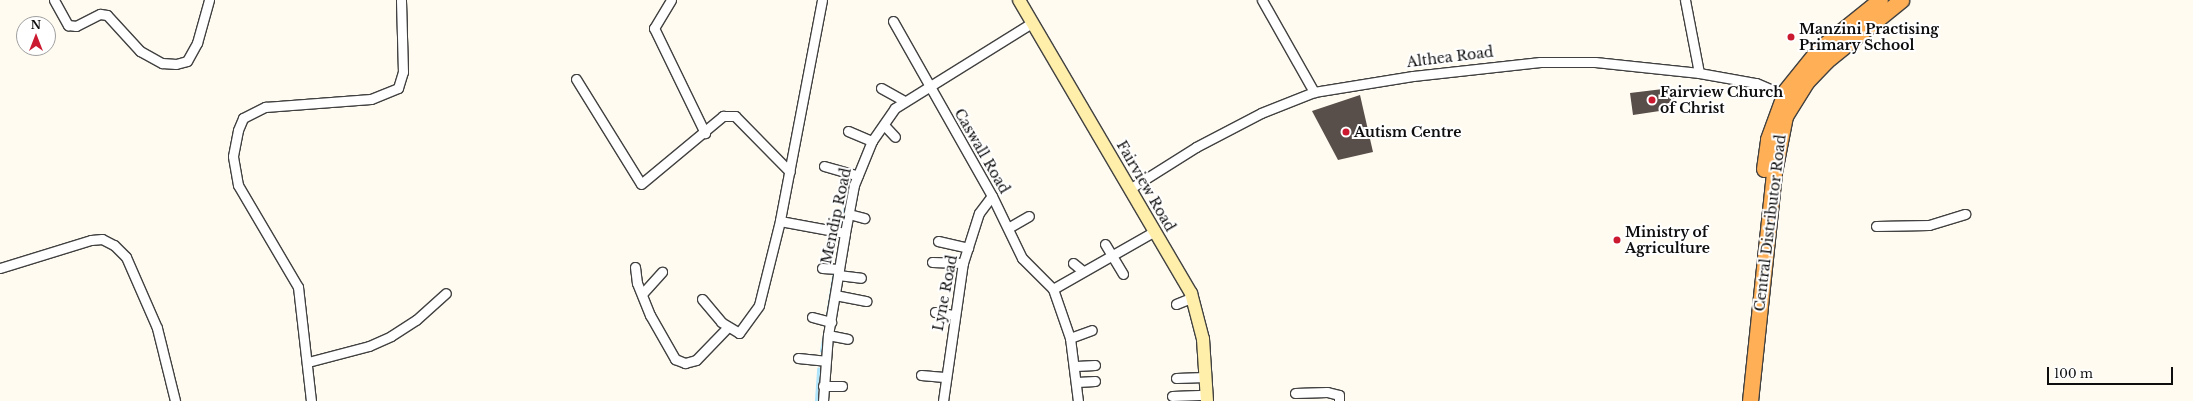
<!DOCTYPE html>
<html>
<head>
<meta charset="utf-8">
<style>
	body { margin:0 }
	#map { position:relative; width:2193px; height:401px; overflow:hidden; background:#fffbf0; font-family:"Libre Baskerville",serif }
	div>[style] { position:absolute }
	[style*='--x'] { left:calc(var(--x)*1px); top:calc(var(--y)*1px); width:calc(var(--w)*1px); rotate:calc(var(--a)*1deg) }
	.stream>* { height:2.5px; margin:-1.25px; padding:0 1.25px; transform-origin:1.25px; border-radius:1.25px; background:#b0e5fb }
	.building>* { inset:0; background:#584e4a }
	.roads { filter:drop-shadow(1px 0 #414141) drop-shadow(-1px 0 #414141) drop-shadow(0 1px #414141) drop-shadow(0 -1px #414141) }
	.minor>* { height:9px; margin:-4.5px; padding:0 4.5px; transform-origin:4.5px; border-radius:4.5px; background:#fff }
	.secondary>* { height:12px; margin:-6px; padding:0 6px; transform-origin:6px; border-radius:6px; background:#ffefab }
	.trunk>* { height:15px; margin:-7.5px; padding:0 7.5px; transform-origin:7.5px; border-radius:7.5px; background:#ffb057 }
	.dots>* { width:11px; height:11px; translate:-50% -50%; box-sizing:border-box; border:2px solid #fff; border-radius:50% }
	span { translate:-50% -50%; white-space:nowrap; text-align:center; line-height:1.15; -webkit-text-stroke:4px #fff; paint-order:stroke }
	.poi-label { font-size:14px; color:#0e0e0e; font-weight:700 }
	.left { translate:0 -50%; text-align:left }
	.street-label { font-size:14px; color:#0e0e0e }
	.north { position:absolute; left:16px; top:16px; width:40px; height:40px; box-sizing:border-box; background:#fff; border:1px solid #9f9f9f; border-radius:50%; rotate:0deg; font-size:11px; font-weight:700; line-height:16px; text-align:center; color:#0e0e0e }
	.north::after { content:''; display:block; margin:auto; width:14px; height:18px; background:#cb1a30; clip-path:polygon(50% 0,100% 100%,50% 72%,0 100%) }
	.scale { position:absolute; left:2047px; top:367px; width:126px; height:18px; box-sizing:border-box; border:2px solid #0e0e0e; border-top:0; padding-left:5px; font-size:12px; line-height:14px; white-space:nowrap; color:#0e0e0e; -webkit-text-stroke:3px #fff; paint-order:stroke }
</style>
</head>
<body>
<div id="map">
	<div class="stream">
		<i style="--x:841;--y:224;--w:23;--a:-77"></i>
		<i style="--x:827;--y:315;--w:39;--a:-81"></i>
		<i style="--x:821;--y:351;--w:17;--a:-80"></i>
		<i style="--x:816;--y:400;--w:31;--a:-86"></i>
	</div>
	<div class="building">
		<i style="clip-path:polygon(1663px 89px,1676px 89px,1677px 98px,1671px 99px,1673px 109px,1633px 115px,1630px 93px)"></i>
		<i style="clip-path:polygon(1360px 95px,1373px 152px,1338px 160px,1312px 111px)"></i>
	</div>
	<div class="roads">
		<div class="minor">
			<i style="--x:54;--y:0;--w:29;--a:61"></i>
			<i style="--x:68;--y:25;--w:8;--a:7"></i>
			<i style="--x:76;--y:26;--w:27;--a:-27"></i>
			<i style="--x:100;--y:14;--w:7;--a:8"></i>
			<i style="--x:107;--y:15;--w:49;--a:47.5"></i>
			<i style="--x:140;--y:51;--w:25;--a:29"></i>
			<i style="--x:162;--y:63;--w:14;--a:4"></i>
			<i style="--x:176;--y:64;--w:11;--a:-15"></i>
			<i style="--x:187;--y:61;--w:21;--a:-61"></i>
			<i style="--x:197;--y:43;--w:45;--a:-74.4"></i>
			<i style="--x:671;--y:0;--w:33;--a:121"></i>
			<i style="--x:654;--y:28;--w:117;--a:64.1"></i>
			<i style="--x:822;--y:0;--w:225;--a:100.8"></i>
			<i style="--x:780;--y:221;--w:66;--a:10.5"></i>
			<i style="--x:1262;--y:0;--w:106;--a:60.5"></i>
			<i style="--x:1685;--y:0;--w:74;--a:79.1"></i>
			<i style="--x:893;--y:21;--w:201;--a:60.5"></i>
			<i style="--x:992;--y:196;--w:69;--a:64.2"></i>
			<i style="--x:1022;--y:258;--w:44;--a:45"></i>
			<i style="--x:1053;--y:289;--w:52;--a:70.9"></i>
			<i style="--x:1070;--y:338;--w:64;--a:82.8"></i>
			<i style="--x:576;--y:79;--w:123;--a:58.2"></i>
			<i style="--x:641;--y:184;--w:107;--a:-39.7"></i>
			<i style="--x:723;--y:116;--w:12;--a:0"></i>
			<i style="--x:735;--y:116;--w:78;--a:45.5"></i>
			<i style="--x:881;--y:88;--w:26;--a:29"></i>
			<i style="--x:884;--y:125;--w:16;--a:47"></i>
			<i style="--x:848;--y:131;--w:26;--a:23"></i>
			<i style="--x:824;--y:166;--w:35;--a:16"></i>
			<i style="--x:1131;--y:188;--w:77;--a:-32.2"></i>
			<i style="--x:1196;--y:147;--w:73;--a:-27.6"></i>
			<i style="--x:1261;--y:113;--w:57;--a:-21.6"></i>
			<i style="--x:1314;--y:92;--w:100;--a:-9.2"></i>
			<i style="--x:1413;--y:76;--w:128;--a:-6.3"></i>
			<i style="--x:1540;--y:62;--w:55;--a:0"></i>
			<i style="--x:1595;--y:62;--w:105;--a:6"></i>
			<i style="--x:1699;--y:73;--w:58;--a:10"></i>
			<i style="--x:1756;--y:83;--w:34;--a:23"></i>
			<i style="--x:849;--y:214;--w:16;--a:15"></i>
			<i style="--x:1876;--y:226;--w:53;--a:-1.1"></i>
			<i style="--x:1929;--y:225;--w:38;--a:-17"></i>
			<i style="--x:1008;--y:228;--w:24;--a:-30"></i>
			<i style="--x:938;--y:241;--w:31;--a:13"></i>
			<i style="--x:1105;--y:244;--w:35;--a:59"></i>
			<i style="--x:932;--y:262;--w:31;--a:2"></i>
			<i style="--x:1073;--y:263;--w:13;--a:39"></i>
			<i style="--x:635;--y:267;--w:16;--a:83"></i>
			<i style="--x:637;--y:283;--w:35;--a:68"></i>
			<i style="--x:650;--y:315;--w:51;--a:60.4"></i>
			<i style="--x:675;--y:359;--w:11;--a:22"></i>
			<i style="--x:685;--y:363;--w:11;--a:-15"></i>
			<i style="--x:696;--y:360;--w:46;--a:-45.9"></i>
			<i style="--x:0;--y:268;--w:95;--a:-17.1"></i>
			<i style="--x:91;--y:240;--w:11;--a:-5"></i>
			<i style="--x:102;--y:239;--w:13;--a:27"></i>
			<i style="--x:114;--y:245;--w:17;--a:45"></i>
			<i style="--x:126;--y:257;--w:77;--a:66.4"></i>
			<i style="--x:157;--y:328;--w:75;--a:76.1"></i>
			<i style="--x:822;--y:268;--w:17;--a:3"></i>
			<i style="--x:838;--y:275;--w:23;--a:7"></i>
			<i style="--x:1053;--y:289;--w:117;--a:-29.6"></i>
			<i style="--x:642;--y:294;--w:30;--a:-48"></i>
			<i style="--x:835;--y:295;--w:32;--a:11"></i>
			<i style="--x:702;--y:299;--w:30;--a:50"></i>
			<i style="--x:721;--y:322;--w:21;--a:31"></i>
			<i style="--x:739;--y:333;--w:34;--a:-54"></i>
			<i style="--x:759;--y:305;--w:87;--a:-76"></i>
			<i style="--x:1176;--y:304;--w:18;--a:-22"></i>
			<i style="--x:935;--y:312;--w:20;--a:9"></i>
			<i style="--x:812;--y:317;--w:20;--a:15"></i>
			<i style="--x:828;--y:335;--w:20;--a:11"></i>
			<i style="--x:1070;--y:338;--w:23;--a:-20"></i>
			<i style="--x:798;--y:358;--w:27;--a:6"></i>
			<i style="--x:308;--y:362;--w:63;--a:-14.7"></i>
			<i style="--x:369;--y:346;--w:24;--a:-24"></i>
			<i style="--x:391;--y:336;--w:30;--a:-33"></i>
			<i style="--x:416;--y:320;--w:40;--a:-42"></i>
			<i style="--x:1076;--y:366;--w:19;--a:-3"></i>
			<i style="--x:921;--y:375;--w:23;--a:5"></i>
			<i style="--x:1176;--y:378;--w:29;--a:-2"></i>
			<i style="--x:1077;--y:382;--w:18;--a:-3"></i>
			<i style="--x:823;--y:386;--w:19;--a:0"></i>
			<i style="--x:1295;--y:393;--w:32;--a:-2"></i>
			<i style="--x:1327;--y:392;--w:12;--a:14"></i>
			<i style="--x:1339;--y:395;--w:6;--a:90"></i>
			<i style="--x:1172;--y:396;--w:34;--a:-2"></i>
			<i style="--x:311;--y:401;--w:115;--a:-96.5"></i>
			<i style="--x:298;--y:287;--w:118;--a:-120.5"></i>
			<i style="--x:238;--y:185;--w:29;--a:-100"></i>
			<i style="--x:233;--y:156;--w:26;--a:-79"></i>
			<i style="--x:238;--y:130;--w:13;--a:-67"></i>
			<i style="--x:243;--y:118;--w:25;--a:-27"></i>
			<i style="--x:265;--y:107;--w:106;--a:-4.3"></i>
			<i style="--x:371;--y:99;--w:29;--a:-22"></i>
			<i style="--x:398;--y:88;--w:17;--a:-73"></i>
			<i style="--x:403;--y:72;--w:72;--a:-91.6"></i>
			<i style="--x:823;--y:401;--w:66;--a:-85.7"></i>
			<i style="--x:828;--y:335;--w:103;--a:-80.5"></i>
			<i style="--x:845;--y:233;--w:49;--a:-79.4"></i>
			<i style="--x:854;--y:185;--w:48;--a:-67.8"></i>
			<i style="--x:872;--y:141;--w:40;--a:-55.1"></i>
			<i style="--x:895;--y:108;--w:159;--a:-31.9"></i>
			<i style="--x:943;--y:401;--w:139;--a:-81.8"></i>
			<i style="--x:963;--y:263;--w:52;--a:-72.3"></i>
			<i style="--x:979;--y:213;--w:21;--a:-53"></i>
		</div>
		<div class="secondary">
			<i style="--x:1019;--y:0;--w:340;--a:59.6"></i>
			<i style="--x:1191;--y:293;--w:48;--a:75.4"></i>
			<i style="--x:1203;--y:339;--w:62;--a:86.3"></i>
		</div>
		<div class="trunk">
			<i style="--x:1764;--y:169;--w:30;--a:-82"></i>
			<i style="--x:1768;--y:139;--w:52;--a:-69.8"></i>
			<i style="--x:1786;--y:90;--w:53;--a:-51.2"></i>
			<i style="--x:1819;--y:49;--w:78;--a:-38.8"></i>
			<i style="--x:1750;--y:401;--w:230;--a:-84"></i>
			<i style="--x:1774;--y:172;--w:57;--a:-78.9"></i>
			<i style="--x:1785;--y:116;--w:40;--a:-58"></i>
			<i style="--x:1806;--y:82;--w:29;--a:-46"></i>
			<i style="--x:1826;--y:61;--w:97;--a:-39.1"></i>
		</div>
	</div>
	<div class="dots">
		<i style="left:1791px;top:37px;background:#cb1a30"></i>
		<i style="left:1652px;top:100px;background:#cb1a30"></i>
		<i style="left:1346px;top:132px;background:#cb1a30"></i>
		<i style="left:1617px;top:240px;background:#cb1a30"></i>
	</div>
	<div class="poi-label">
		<span class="left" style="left:1799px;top:37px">Manzini Practising<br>Primary School</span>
		<span class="left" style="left:1660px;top:100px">Fairview Church<br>of Christ</span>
		<span class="left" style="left:1354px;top:132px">Autism Centre</span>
		<span class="left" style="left:1625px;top:240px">Ministry of<br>Agriculture</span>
	</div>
	<div class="street-label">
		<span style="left:1450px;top:57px;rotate:-7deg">Althea Road</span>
		<span style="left:982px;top:151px;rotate:60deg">Caswall Road</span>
		<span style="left:1146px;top:186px;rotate:60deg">Fairview Road</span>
		<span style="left:836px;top:216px;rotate:-78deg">Mendip Road</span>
		<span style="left:1770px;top:223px;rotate:-83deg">Central Distributor Road</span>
		<span style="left:945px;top:293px;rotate:-79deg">Lyne Road</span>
	</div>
	<div class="north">N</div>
	<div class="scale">100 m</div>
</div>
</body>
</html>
